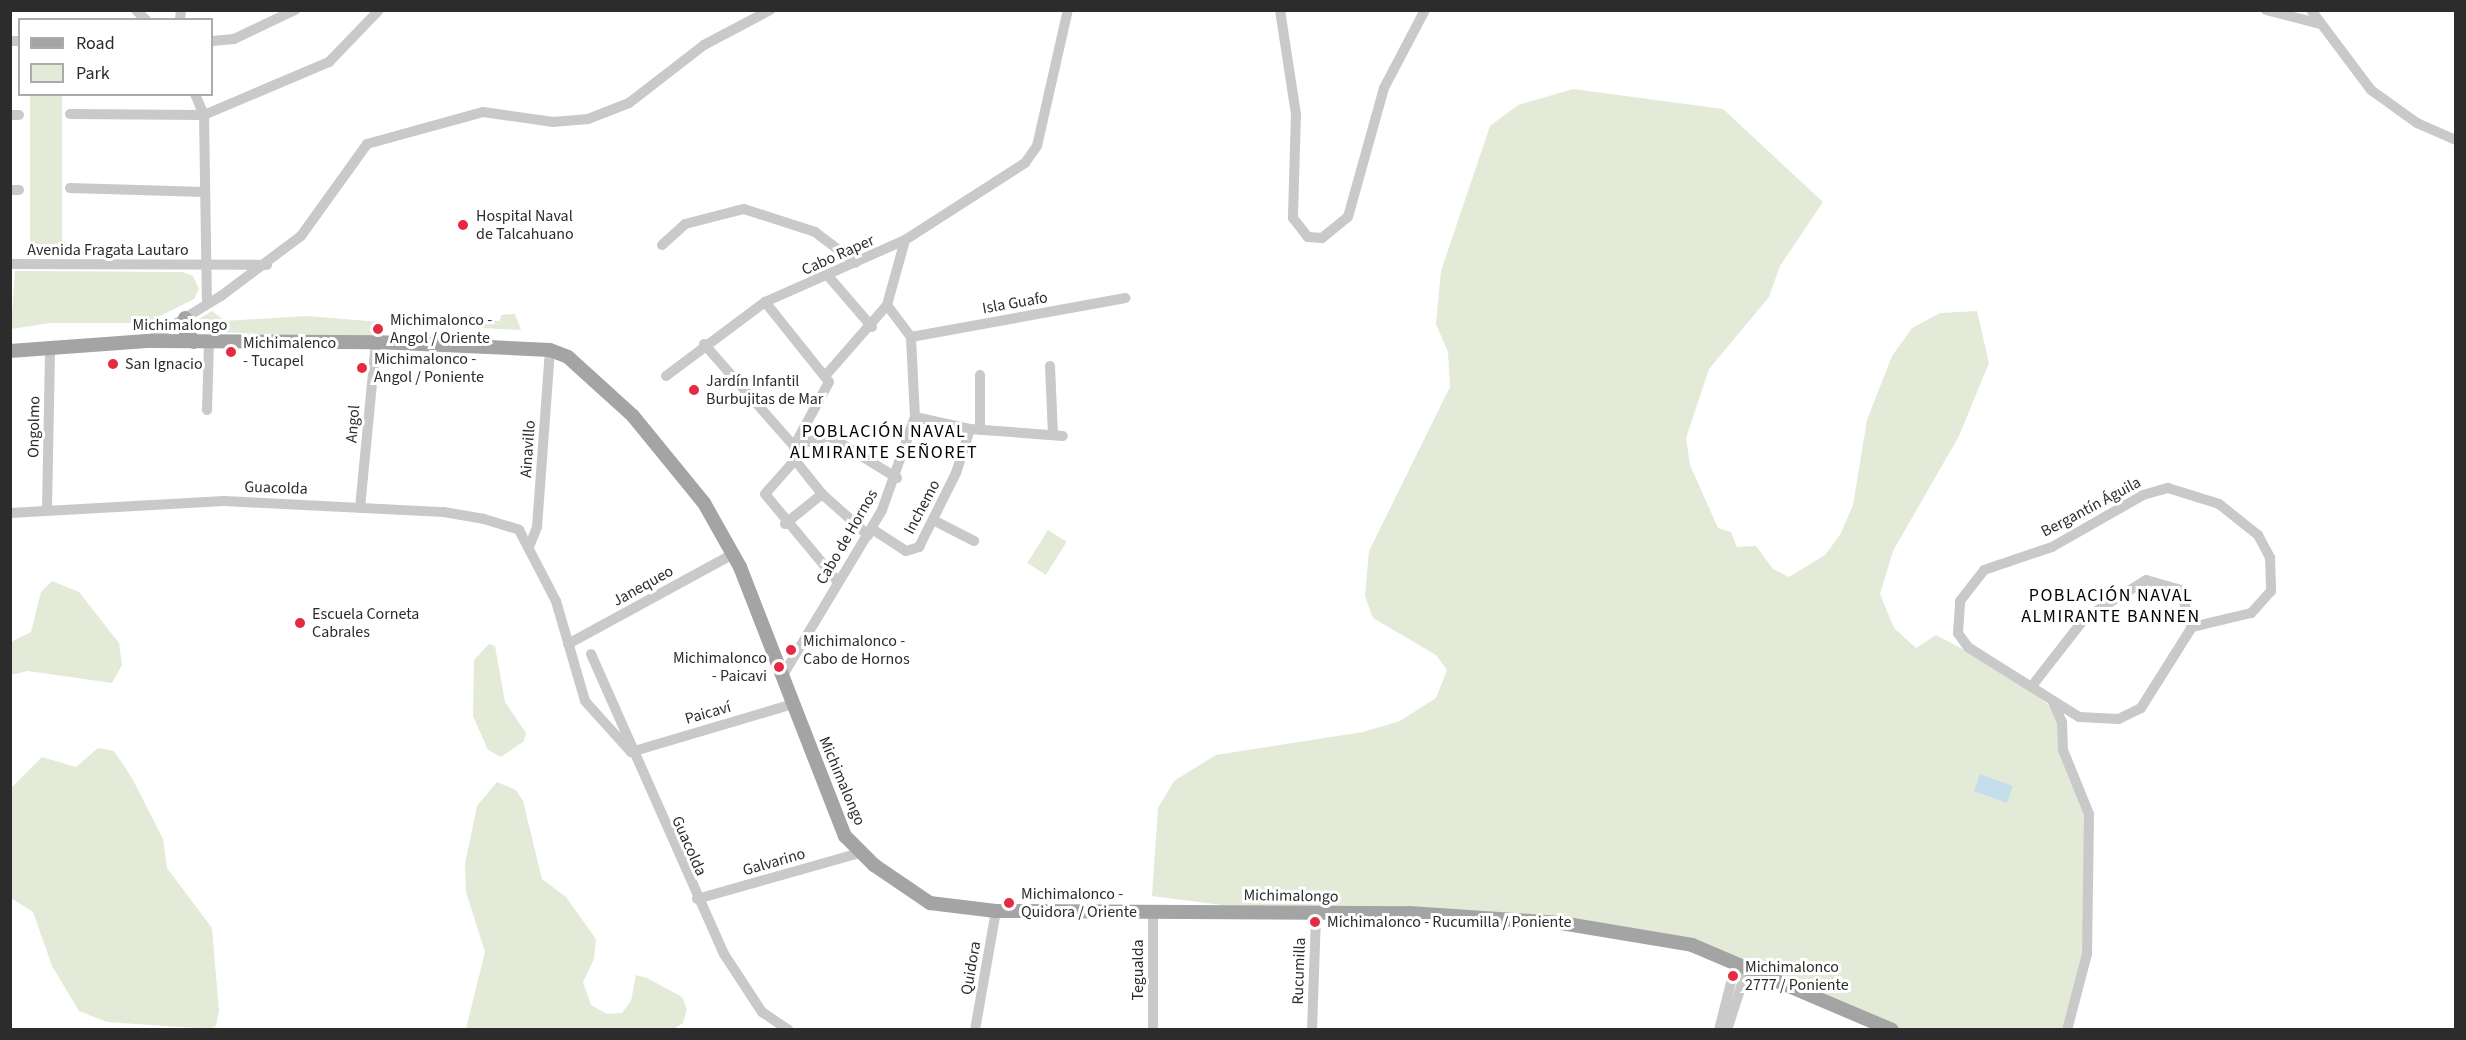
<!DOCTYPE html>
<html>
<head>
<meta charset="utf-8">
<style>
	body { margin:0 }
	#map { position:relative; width:2466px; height:1040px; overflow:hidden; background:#fff; font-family:"Source Sans 3",sans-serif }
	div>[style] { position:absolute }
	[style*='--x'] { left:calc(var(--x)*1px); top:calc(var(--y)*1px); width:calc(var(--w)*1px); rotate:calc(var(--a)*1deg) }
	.green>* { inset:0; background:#e3ead8; transform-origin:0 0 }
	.water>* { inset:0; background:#c4ddea; transform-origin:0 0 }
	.minor>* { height:10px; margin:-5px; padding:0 5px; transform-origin:5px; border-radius:5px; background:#c9c9c9 }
	.major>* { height:14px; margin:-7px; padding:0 7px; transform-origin:7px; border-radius:7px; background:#a4a4a4 }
	.dots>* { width:16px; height:16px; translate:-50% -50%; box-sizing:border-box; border:3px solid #fff; border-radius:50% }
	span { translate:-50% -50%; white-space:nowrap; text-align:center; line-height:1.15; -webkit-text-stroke:6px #fff; paint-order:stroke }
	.poi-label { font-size:16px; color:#2c2c2c }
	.left { translate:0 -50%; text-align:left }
	.right { translate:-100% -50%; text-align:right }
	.street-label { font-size:16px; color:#2c2c2c }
	.neighbourhood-label { font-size:18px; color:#000; letter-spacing:1.5px }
	.frame { position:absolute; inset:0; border:12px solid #2c2c2c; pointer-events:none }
	.legend { position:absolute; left:18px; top:18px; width:195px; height:78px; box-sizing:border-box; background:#fff; border:2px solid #ababab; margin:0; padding:8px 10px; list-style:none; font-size:18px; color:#2c2c2c }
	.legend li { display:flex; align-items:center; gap:12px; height:30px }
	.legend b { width:30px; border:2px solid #ababab }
</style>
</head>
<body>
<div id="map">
	<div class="green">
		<i style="clip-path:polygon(1573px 89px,1723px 109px,1823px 202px,1780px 266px,1769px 297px,1709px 369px,1686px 438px,1690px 465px,1718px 528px,1731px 532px,1737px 547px,1756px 546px,1773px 569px,1789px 577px,1825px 555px,1840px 535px,1853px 505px,1867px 420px,1892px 356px,1912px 328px,1940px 313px,1977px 311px,1989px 363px,1959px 436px,1893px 551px,1880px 594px,1894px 628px,1916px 648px,1936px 635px,2008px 673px,2052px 708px,2087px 800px,2083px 986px,2067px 1029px,1892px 1029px,1692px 945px,1535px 922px,1276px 912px,1152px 896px,1158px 808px,1174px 781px,1216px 755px,1363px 732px,1400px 721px,1436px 698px,1447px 670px,1436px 655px,1373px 618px,1365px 596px,1369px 551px,1450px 387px,1448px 352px,1436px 324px,1441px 271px,1490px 126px,1518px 105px)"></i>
		<i style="left:30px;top:95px;width:32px;height:159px"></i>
		<i style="clip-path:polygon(15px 271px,182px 272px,193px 276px,199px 289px,194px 299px,146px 323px,50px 323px,11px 329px)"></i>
		<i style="clip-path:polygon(212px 311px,225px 321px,306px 316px,381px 322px,381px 332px,367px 339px,197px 331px,194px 322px)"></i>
		<i style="clip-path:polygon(515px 314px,521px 330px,404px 324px,409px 317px,500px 321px,501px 315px)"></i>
		<i style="left:1048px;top:530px;width:22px;height:39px;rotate:32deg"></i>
		<i style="clip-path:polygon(52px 581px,79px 592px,119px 643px,122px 665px,112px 683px,28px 671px,11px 675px,11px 642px,31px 632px,41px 592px)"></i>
		<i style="clip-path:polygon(489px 644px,495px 646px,505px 702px,526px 733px,524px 741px,501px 757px,488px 750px,473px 716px,474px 660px)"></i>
		<i style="clip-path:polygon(98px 748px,114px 751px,132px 778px,163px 839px,167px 868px,212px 928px,219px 1011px,216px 1026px,210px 1029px,107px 1022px,79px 1011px,52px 966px,33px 912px,11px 898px,11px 788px,42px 757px,76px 767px)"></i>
		<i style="clip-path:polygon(497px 782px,516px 790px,523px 801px,542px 879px,566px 897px,596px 939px,594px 959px,583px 982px,591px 1005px,607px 1014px,622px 1013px,631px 1001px,636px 975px,647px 978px,682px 997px,687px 1009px,683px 1023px,672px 1030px,466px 1029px,485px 952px,466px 892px,465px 864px,477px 806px)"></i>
	</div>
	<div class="water">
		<i style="left:1980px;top:774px;width:35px;height:18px;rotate:20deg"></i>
	</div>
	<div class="minor">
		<i style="--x:136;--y:10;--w:14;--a:45"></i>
		<i style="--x:1280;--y:10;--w:105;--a:81.3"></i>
		<i style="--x:1296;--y:114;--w:104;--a:91.7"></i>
		<i style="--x:1293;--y:218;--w:24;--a:52"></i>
		<i style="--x:1308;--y:237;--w:14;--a:4"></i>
		<i style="--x:1322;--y:238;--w:33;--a:-39"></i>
		<i style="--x:1348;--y:217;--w:134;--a:-74.4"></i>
		<i style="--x:1384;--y:88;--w:88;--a:-62.3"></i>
		<i style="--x:2266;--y:10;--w:57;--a:14.3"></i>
		<i style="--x:2311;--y:10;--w:100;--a:53.1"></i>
		<i style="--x:2371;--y:90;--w:57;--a:35.7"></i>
		<i style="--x:2417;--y:123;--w:43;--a:23.6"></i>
		<i style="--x:180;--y:20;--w:10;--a:-84"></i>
		<i style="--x:10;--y:41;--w:9;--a:0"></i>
		<i style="--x:212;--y:41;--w:22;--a:-5"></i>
		<i style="--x:234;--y:39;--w:68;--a:-25.4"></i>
		<i style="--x:195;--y:94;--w:23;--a:67"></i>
		<i style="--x:204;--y:115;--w:187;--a:89.1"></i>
		<i style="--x:70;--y:114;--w:134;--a:0.4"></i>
		<i style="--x:204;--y:115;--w:136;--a:-23"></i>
		<i style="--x:329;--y:62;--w:72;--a:-46.1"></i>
		<i style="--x:10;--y:115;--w:9;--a:0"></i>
		<i style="--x:70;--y:188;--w:135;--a:1.7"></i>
		<i style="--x:10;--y:190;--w:9;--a:0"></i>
		<i style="--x:662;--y:245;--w:31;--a:-42"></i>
		<i style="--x:685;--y:224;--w:61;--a:-14.3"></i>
		<i style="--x:744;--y:209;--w:75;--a:17.9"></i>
		<i style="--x:815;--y:232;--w:51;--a:37.1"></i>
		<i style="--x:10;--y:264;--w:257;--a:0.2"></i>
		<i style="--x:829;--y:277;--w:66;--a:49.3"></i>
		<i style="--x:765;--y:302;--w:102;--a:51.3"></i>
		<i style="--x:829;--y:382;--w:73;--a:118.7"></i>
		<i style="--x:794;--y:446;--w:14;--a:86"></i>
		<i style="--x:795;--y:460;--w:45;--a:131.4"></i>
		<i style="--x:765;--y:494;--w:114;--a:50.3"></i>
		<i style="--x:911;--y:337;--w:218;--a:-10.3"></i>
		<i style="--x:147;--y:341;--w:87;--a:-31.3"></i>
		<i style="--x:221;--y:296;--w:100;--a:-36.9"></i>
		<i style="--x:301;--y:236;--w:113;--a:-54.3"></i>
		<i style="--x:367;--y:144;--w:120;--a:-15.4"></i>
		<i style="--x:483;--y:112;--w:71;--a:8.1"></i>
		<i style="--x:553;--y:122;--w:35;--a:-5"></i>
		<i style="--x:588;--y:119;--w:44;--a:-21.3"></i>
		<i style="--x:629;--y:103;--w:95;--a:-37.7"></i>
		<i style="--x:704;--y:45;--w:75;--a:-27.9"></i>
		<i style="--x:704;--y:344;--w:136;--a:48.6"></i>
		<i style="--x:794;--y:446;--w:36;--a:-16"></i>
		<i style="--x:829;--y:436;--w:80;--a:31.7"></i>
		<i style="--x:1050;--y:366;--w:69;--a:87.5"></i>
		<i style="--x:826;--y:375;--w:93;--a:-48.9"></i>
		<i style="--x:887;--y:305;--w:67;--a:-74.5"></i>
		<i style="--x:980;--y:375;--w:55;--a:90"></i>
		<i style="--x:666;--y:376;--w:124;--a:-36.8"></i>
		<i style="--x:765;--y:302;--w:153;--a:-23.9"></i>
		<i style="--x:905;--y:240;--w:143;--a:-32.7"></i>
		<i style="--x:1025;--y:163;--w:21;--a:-55"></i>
		<i style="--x:1037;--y:146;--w:139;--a:-77.2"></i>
		<i style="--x:207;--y:410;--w:68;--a:-88.3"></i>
		<i style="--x:915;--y:417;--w:56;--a:12.3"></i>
		<i style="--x:970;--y:429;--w:93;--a:4.3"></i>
		<i style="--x:795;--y:460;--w:43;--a:51.5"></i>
		<i style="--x:822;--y:494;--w:62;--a:41.7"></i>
		<i style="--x:2168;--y:488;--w:53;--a:17.4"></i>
		<i style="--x:2219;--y:504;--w:50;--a:38.5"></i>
		<i style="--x:2258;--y:535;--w:26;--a:62"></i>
		<i style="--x:2270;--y:558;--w:33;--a:88"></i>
		<i style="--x:2271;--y:591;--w:30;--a:132"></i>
		<i style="--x:2251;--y:613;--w:61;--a:166.7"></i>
		<i style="--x:2192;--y:627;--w:96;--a:122.2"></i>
		<i style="--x:2141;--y:708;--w:25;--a:154"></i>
		<i style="--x:2118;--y:719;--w:39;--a:-177"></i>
		<i style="--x:2079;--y:717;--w:131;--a:-147.8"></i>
		<i style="--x:1968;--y:647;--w:17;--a:-126"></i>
		<i style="--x:1958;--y:633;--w:32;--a:-86"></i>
		<i style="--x:1960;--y:601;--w:39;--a:-52"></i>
		<i style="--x:1984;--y:570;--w:72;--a:-18.7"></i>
		<i style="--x:2052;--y:547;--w:105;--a:-29.7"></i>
		<i style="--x:2143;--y:495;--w:26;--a:-16"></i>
		<i style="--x:360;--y:508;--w:167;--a:-84.5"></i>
		<i style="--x:47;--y:509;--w:163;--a:-88.9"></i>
		<i style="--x:10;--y:513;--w:214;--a:-3.2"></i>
		<i style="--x:224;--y:501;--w:220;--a:2.9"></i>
		<i style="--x:444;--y:512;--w:41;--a:9.9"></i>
		<i style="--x:484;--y:519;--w:37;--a:17"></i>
		<i style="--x:519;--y:530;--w:80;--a:62.5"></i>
		<i style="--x:556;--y:601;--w:104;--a:73.8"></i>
		<i style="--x:585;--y:701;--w:69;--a:48"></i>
		<i style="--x:631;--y:752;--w:169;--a:-16.5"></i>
		<i style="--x:935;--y:521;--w:44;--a:27.1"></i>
		<i style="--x:785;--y:524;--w:48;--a:-39"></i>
		<i style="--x:872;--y:529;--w:40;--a:32.9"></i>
		<i style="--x:906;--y:551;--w:14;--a:-17"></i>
		<i style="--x:919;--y:547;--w:83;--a:-63.4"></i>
		<i style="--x:956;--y:473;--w:46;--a:-72.3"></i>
		<i style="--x:529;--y:547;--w:22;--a:-68"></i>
		<i style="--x:537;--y:527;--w:177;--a:-85.8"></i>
		<i style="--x:568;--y:644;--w:188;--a:-28.6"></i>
		<i style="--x:591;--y:654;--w:328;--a:66.1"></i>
		<i style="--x:724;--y:954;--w:69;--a:56.8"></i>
		<i style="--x:762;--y:1012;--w:32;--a:34"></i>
		<i style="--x:783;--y:675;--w:192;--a:-59"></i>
		<i style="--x:882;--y:510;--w:99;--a:-70.5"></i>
		<i style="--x:915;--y:417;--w:80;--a:-92.9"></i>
		<i style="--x:911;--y:337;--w:40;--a:-127"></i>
		<i style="--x:2032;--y:686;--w:86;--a:-52.1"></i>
		<i style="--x:2085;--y:618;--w:72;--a:-31.9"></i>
		<i style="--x:2146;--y:580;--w:35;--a:16"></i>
		<i style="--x:2180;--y:590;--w:39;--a:72"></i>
		<i style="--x:2053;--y:702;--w:22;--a:66"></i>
		<i style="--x:2062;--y:722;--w:28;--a:88"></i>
		<i style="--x:2063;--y:750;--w:69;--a:67.9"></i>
		<i style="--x:2089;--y:814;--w:140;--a:90.8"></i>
		<i style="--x:2087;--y:954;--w:79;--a:104.7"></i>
		<i style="--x:697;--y:899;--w:169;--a:-15.8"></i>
		<i style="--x:1153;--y:910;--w:120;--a:90"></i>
		<i style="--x:975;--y:1030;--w:121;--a:-80"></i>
		<i style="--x:1312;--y:1030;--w:117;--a:-88"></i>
		<i style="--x:1719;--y:1030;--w:69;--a:-75.8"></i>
		<i style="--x:1727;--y:1030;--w:65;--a:-72.1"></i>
	</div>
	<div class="major">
		<i style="--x:185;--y:318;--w:12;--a:90"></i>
		<i style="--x:185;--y:330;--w:15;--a:53"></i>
		<i style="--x:10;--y:351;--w:137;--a:-4.2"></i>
		<i style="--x:147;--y:341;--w:229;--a:0.3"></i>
		<i style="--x:376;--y:342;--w:174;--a:2.6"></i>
		<i style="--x:550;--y:350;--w:19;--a:21"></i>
		<i style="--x:568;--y:357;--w:88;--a:42.2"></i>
		<i style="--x:633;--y:416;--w:112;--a:50.8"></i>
		<i style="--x:704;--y:503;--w:73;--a:60.6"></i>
		<i style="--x:740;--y:567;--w:289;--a:68.7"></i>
		<i style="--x:845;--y:836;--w:41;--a:45"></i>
		<i style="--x:874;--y:865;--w:68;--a:34.2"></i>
		<i style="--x:930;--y:903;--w:66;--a:6.9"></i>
		<i style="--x:996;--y:911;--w:413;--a:0.3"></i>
		<i style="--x:1409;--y:913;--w:152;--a:3.8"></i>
		<i style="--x:1561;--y:923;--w:133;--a:9.5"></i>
		<i style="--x:1692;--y:945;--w:217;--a:23"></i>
	</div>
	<div class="dots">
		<i style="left:463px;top:225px;background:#e52b41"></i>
		<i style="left:378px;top:329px;background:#e52b41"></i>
		<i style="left:231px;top:352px;background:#e52b41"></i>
		<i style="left:113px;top:364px;background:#e52b41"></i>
		<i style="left:362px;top:368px;background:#e52b41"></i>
		<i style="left:694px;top:390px;background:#e52b41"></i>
		<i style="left:300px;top:623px;background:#e52b41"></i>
		<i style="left:791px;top:650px;background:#e52b41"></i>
		<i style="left:779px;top:667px;background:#e52b41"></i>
		<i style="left:1009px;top:903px;background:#e52b41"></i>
		<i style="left:1315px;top:922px;background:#e52b41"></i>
		<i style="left:1733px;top:976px;background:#e52b41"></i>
	</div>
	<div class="poi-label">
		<span class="left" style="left:476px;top:225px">Hospital Naval<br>de Talcahuano</span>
		<span class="left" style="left:390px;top:329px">Michimalonco -<br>Angol / Oriente</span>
		<span class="left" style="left:243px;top:352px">Michimalenco<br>- Tucapel</span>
		<span class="left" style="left:374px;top:368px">Michimalonco -<br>Angol / Poniente</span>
		<span class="left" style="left:125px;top:364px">San Ignacio</span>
		<span class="left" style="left:706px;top:390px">Jardín Infantil<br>Burbujitas de Mar</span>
		<span class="left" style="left:312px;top:623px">Escuela Corneta<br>Cabrales</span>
		<span class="left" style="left:803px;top:650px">Michimalonco -<br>Cabo de Hornos</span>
		<span class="right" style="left:767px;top:667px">Michimalonco<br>- Paicavi</span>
		<span class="left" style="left:1021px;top:903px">Michimalonco -<br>Quidora / Oriente</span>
		<span class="left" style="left:1327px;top:922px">Michimalonco - Rucumilla / Poniente</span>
		<span class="left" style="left:1745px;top:976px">Michimalonco<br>2777 / Poniente</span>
	</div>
	<div class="street-label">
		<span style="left:108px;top:250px">Avenida Fragata Lautaro</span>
		<span style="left:838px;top:255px;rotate:-24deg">Cabo Raper</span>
		<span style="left:1015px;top:303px;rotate:-10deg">Isla Guafo</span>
		<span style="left:180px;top:325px">Michimalongo</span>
		<span style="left:353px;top:424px;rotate:-85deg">Angol</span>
		<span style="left:34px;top:427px;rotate:-89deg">Ongolmo</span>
		<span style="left:528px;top:449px;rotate:-86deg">Ainavillo</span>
		<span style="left:276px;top:488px;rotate:2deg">Guacolda</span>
		<span style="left:922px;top:507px;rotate:-62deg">Inchemo</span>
		<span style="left:2091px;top:507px;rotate:-28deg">Bergantín Águila</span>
		<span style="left:847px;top:537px;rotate:-60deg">Cabo de Hornos</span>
		<span style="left:643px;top:586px;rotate:-29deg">Janequeo</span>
		<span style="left:708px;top:713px;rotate:-16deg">Paicaví</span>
		<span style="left:842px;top:781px;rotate:67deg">Michimalongo</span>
		<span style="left:689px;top:846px;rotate:66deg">Guacolda</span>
		<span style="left:774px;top:862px;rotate:-16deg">Galvarino</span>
		<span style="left:1291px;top:896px;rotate:1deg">Michimalongo</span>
		<span style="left:971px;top:968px;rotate:-80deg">Quidora</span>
		<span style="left:1138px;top:970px;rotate:-90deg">Tegualda</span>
		<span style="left:1299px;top:971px;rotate:-88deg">Rucumilla</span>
	</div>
	<div class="neighbourhood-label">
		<span style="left:884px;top:443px">POBLACIÓN NAVAL<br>ALMIRANTE SEÑORET</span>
		<span style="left:2111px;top:607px">POBLACIÓN NAVAL<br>ALMIRANTE BANNEN</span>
	</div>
	<div class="frame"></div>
	<ul class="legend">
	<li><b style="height:8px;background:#a4a4a4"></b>Road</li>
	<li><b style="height:16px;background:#e3ead8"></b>Park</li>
	</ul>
</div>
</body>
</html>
